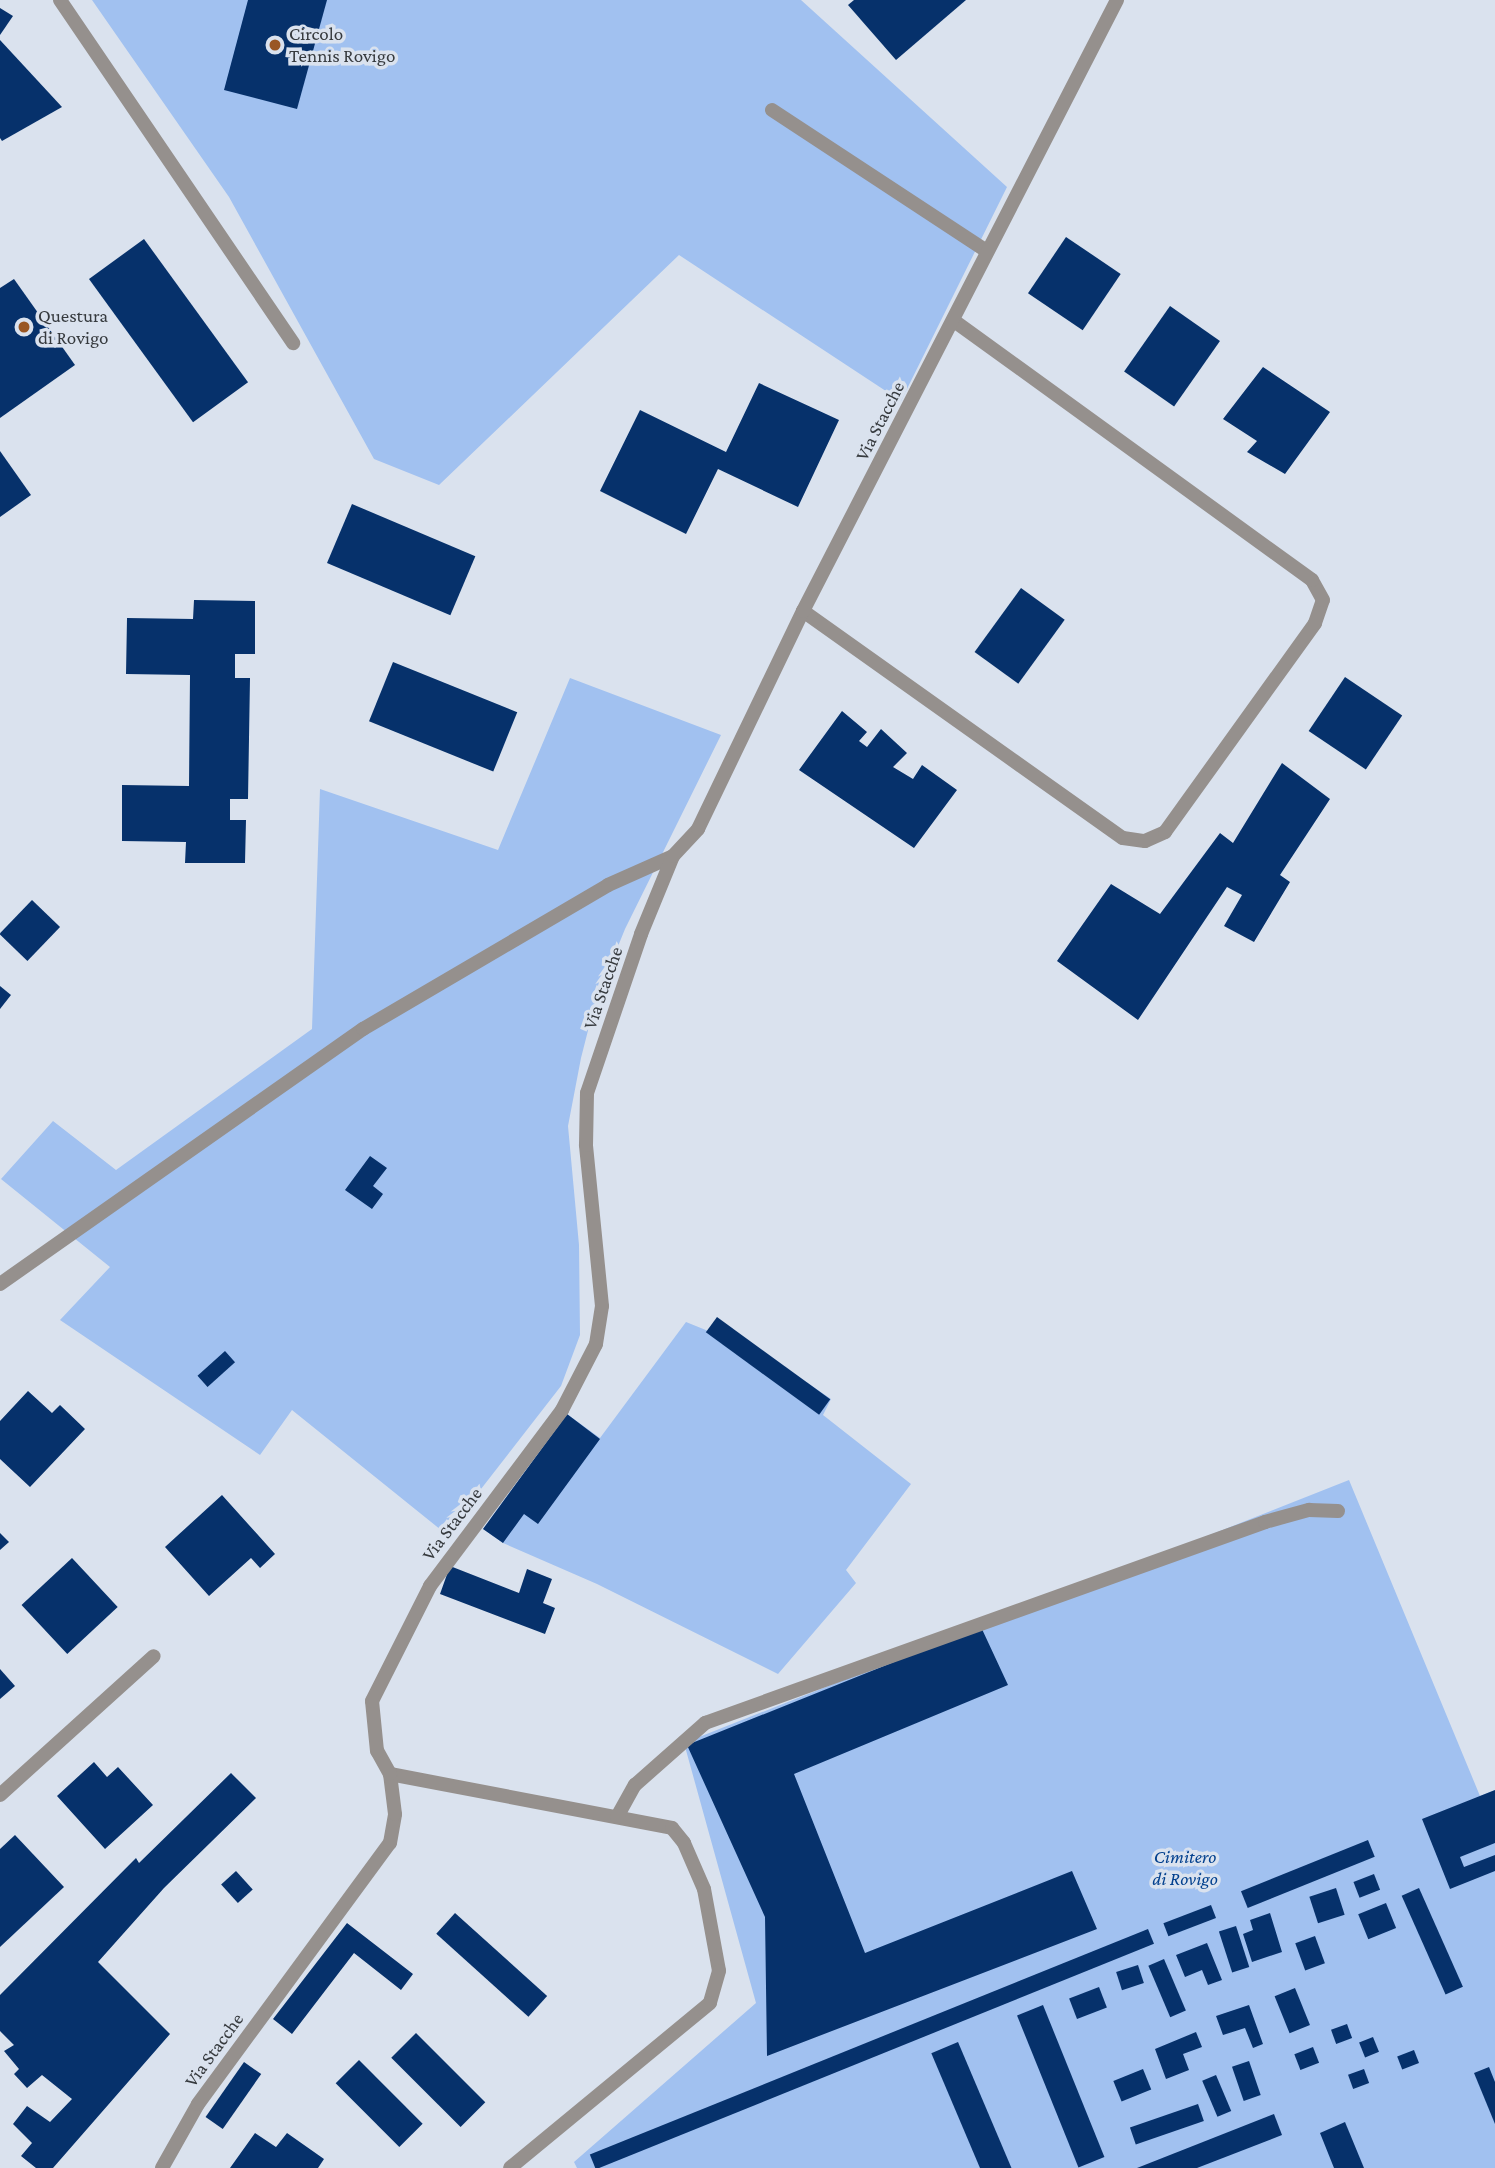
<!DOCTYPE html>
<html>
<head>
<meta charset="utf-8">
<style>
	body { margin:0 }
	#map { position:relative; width:1495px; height:2168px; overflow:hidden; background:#dae2ee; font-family:"Crimson Pro",serif }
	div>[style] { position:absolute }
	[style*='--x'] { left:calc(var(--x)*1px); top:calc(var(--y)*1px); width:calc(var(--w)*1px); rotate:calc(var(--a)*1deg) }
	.green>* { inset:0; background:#a1c1f0 }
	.building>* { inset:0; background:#06316b; transform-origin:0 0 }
	.lane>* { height:14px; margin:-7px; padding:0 7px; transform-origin:7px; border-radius:7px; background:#95908d }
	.street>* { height:14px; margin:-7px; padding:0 7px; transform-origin:7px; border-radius:7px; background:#95908d }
	.dots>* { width:19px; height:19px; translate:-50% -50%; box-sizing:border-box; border:4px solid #dae2ee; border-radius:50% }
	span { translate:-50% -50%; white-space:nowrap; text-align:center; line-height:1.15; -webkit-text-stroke:7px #dae2ee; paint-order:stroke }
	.poi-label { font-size:19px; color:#363a3e }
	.left { translate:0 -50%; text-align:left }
	.street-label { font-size:19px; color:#363a3e }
	.park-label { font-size:19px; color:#02408e; font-style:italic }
</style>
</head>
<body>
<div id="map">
	<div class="green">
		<i style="clip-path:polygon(92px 0,801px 0,1007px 187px,901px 401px,679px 255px,439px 485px,374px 459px,229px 197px)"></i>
		<i style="clip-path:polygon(570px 678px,721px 735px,625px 929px,595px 1003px,581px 1058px,568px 1126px,579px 1245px,580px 1335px,561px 1386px,446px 1534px,292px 1410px,260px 1455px,60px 1320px,110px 1267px,1px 1179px,53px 1121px,116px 1170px,312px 1029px,320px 789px,498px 850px)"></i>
		<i style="clip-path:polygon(686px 1322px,765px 1354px,831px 1399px,823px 1415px,911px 1484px,846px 1570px,856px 1583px,778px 1674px,597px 1584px,503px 1543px,483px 1529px,567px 1414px,600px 1438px)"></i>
		<i style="clip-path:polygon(1349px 1480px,1480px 1796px,1495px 1790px,1495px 2168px,577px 2168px,574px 2162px,756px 2003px,684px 1743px)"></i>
	</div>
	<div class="building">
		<i style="clip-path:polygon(248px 0,327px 0,297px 109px,224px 90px)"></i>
		<i style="clip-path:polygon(854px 0,966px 0,896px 60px,848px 5px)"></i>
		<i style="clip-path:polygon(0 8px,13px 16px,0 35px)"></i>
		<i style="clip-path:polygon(0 40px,62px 107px,2px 141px,0 138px)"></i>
		<i style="left:1066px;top:237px;width:66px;height:68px;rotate:34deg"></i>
		<i style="left:144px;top:239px;width:177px;height:68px;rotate:54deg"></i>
		<i style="clip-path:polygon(14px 279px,75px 365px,0 418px,0 288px)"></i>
		<i style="left:1170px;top:306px;width:61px;height:80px;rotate:35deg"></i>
		<i style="clip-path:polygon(1263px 367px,1330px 412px,1285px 474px,1247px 452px,1257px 441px,1223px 419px)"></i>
		<i style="clip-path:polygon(759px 383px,839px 420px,798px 507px,718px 469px,686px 534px,600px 491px,640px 410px,726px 452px)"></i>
		<i style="clip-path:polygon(0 451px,31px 495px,0 517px)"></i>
		<i style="left:352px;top:504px;width:134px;height:64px;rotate:23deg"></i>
		<i style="left:1021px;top:588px;width:54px;height:79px;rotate:36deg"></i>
		<i style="clip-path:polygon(194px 600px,255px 601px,255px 654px,235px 654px,235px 678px,250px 678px,248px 799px,230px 799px,230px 820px,246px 820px,245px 863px,185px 863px,186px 842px,122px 841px,122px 785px,189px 786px,190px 675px,126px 674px,127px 618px,193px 619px)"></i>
		<i style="left:393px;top:662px;width:134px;height:64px;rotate:22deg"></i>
		<i style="left:1345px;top:677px;width:69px;height:65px;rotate:34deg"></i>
		<i style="clip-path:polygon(842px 711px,867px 732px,859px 741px,867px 747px,881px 729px,907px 753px,893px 767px,913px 779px,922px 765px,957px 790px,914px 848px,799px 770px)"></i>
		<i style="clip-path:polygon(1282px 763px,1330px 799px,1280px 875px,1290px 882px,1254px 942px,1224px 926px,1242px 895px,1227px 887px,1138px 1020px,1057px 961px,1111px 884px,1160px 914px,1220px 833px,1233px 843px)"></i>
		<i style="left:32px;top:900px;width:39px;height:47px;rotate:44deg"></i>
		<i style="clip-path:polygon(0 986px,11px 995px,0 1009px)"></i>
		<i style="clip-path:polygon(370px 1156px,387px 1168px,373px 1186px,383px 1194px,372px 1209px,345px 1190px)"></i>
		<i style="left:717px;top:1317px;width:140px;height:19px;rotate:36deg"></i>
		<i style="left:225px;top:1351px;width:15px;height:37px;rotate:48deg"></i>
		<i style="clip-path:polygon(28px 1391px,52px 1413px,60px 1405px,85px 1429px,30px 1487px,0 1459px,0 1421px)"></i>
		<i style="clip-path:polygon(567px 1414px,600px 1439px,538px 1524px,524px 1514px,503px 1543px,483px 1529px)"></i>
		<i style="clip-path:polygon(222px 1495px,275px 1554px,260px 1568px,251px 1558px,209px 1596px,165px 1547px)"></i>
		<i style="clip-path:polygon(0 1533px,9px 1542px,0 1550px)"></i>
		<i style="left:72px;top:1558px;width:67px;height:69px;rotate:47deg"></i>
		<i style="clip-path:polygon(450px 1566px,519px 1593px,527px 1569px,552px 1579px,543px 1603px,555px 1608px,545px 1634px,440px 1594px)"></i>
		<i style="clip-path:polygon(981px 1627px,1008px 1685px,794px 1774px,865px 1953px,1072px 1871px,1097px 1929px,767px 2056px,765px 1917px,687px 1745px)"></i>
		<i style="clip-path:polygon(0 1669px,15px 1686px,0 1699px)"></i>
		<i style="clip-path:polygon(94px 1762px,107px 1777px,118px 1767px,153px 1805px,105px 1849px,57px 1796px)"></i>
		<i style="clip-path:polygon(231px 1773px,256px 1798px,164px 1888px,98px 1962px,170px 2034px,53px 2168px,36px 2168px,21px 2156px,32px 2143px,13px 2124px,27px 2106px,50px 2122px,72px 2099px,42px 2075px,27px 2088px,14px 2074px,19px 2069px,4px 2051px,14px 2045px,0 2031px,0 1995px,136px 1858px,139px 1863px)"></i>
		<i style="clip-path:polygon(1495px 1790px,1495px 1843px,1460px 1857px,1464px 1867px,1495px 1855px,1495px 1871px,1450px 1889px,1422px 1819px)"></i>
		<i style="clip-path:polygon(15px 1835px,64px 1887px,0 1947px,0 1849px)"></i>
		<i style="left:1368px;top:1840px;width:18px;height:137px;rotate:68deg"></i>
		<i style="left:236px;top:1871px;width:25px;height:20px;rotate:48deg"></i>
		<i style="left:1374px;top:1874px;width:17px;height:22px;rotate:69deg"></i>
		<i style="left:1336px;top:1888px;width:28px;height:28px;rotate:72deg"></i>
		<i style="left:1419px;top:1888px;width:108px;height:19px;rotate:66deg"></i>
		<i style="left:1386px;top:1903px;width:27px;height:30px;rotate:68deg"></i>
		<i style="left:1211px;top:1905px;width:14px;height:51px;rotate:69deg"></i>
		<i style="left:455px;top:1913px;width:124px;height:28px;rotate:42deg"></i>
		<i style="clip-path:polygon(1270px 1913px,1282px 1952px,1252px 1962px,1243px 1934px,1253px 1930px,1250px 1920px)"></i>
		<i style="clip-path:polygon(347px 1923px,413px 1974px,401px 1990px,354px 1953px,292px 2034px,273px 2019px)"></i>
		<i style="left:1236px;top:1926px;width:43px;height:18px;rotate:72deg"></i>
		<i style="left:1148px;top:1929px;width:16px;height:602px;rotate:68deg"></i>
		<i style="left:1315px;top:1936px;width:29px;height:21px;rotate:70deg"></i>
		<i style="clip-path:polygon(1207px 1943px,1222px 1980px,1208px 1985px,1202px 1970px,1185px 1977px,1176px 1955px)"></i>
		<i style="left:1164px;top:1959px;width:56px;height:17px;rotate:67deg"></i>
		<i style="left:1138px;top:1965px;width:19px;height:23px;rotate:72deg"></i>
		<i style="left:1099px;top:1987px;width:22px;height:32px;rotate:69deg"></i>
		<i style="left:1295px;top:1988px;width:40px;height:22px;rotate:68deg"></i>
		<i style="left:1043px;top:2005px;width:164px;height:28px;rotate:68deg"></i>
		<i style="clip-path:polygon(1249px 2005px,1263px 2044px,1253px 2048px,1245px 2028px,1223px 2035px,1216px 2016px)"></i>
		<i style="left:1347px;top:2024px;width:15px;height:17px;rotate:70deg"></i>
		<i style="clip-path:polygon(1196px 2032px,1202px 2047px,1183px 2054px,1189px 2070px,1166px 2079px,1155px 2049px)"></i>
		<i style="left:416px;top:2033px;width:98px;height:35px;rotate:45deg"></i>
		<i style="left:1373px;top:2037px;width:16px;height:15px;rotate:68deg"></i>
		<i style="left:958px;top:2042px;width:137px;height:29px;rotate:67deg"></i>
		<i style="left:1313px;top:2047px;width:17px;height:20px;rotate:69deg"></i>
		<i style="left:1414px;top:2050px;width:14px;height:18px;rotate:69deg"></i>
		<i style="left:359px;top:2060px;width:90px;height:33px;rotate:45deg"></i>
		<i style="left:1249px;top:2061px;width:36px;height:18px;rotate:71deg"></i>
		<i style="left:244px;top:2062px;width:21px;height:67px;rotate:35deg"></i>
		<i style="clip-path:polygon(1489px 2067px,1495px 2082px,1495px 2124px,1474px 2073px)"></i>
		<i style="left:1143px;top:2069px;width:22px;height:32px;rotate:68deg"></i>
		<i style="left:1364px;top:2069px;width:15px;height:17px;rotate:70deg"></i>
		<i style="left:1216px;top:2075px;width:39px;height:15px;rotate:67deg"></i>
		<i style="left:1198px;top:2104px;width:18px;height:72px;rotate:71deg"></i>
		<i style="clip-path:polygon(1274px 2114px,1282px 2135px,1197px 2168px,1137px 2168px)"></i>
		<i style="clip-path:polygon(1345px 2122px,1364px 2168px,1334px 2168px,1320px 2133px)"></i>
		<i style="clip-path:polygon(255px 2133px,276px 2147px,287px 2133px,324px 2159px,318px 2168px,230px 2168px)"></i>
	</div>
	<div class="lane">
		<i style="--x:60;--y:0;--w:415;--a:55.8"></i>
		<i style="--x:390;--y:1774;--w:287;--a:10.8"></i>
		<i style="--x:672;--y:1828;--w:19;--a:51"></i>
		<i style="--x:684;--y:1843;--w:50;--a:66.5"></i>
		<i style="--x:704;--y:1889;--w:83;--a:79.6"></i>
		<i style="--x:719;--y:1971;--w:33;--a:106"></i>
		<i style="--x:710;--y:2003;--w:259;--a:140.5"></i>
		<i style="--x:617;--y:1817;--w:37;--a:-61"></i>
		<i style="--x:635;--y:1785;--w:94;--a:-41.5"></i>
		<i style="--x:705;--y:1723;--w:595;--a:-19.74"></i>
		<i style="--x:1265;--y:1522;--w:46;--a:-15.3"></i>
		<i style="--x:1309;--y:1510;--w:29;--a:2"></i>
	</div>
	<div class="street">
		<i style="--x:772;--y:110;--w:257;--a:33.3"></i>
		<i style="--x:803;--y:611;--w:392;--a:35.4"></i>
		<i style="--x:1123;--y:838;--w:22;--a:8"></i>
		<i style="--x:1145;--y:841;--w:22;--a:-24"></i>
		<i style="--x:1165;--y:832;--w:257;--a:-54.3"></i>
		<i style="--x:1315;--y:623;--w:24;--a:-71"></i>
		<i style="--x:1323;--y:600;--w:23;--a:-119"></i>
		<i style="--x:1312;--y:580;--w:443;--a:-144.1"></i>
		<i style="--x:0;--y:1284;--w:444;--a:-35.1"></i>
		<i style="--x:363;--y:1029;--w:284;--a:-30.4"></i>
		<i style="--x:608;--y:885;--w:71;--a:-24"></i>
		<i style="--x:0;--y:1795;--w:207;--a:-42.1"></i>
		<i style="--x:162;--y:2168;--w:73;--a:-60.6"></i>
		<i style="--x:198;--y:2104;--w:324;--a:-53.7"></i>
		<i style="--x:390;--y:1843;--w:29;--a:-80"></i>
		<i style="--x:395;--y:1814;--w:40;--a:-97.1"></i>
		<i style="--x:390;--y:1774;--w:26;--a:-119"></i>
		<i style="--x:377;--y:1751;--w:50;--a:-95.7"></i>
		<i style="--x:372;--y:1701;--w:129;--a:-63.2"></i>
		<i style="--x:430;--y:1586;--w:220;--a:-53.1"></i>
		<i style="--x:562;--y:1410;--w:74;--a:-62.7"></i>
		<i style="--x:596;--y:1344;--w:38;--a:-81"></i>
		<i style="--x:602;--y:1306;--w:162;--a:-95.7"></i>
		<i style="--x:586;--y:1145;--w:52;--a:-88.9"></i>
		<i style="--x:587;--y:1093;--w:168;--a:-71.2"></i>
		<i style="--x:641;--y:934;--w:84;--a:-67.7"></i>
		<i style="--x:673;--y:856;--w:37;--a:-47"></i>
		<i style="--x:698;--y:829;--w:242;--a:-64.3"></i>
		<i style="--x:803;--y:611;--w:687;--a:-62.8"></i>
	</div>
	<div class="dots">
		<i style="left:275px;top:45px;background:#995724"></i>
		<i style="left:24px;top:327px;background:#995724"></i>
	</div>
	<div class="poi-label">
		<span class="left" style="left:289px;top:45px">Circolo<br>Tennis Rovigo</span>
		<span class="left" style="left:38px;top:327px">Questura<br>di Rovigo</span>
	</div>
	<div class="street-label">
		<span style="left:880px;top:421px;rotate:-63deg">Via Stacche</span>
		<span style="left:603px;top:988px;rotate:-71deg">Via Stacche</span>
		<span style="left:452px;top:1524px;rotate:-53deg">Via Stacche</span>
		<span style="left:214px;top:2050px;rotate:-54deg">Via Stacche</span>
	</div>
	<div class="park-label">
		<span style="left:1185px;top:1868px">Cimitero<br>di Rovigo</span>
	</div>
</div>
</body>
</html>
